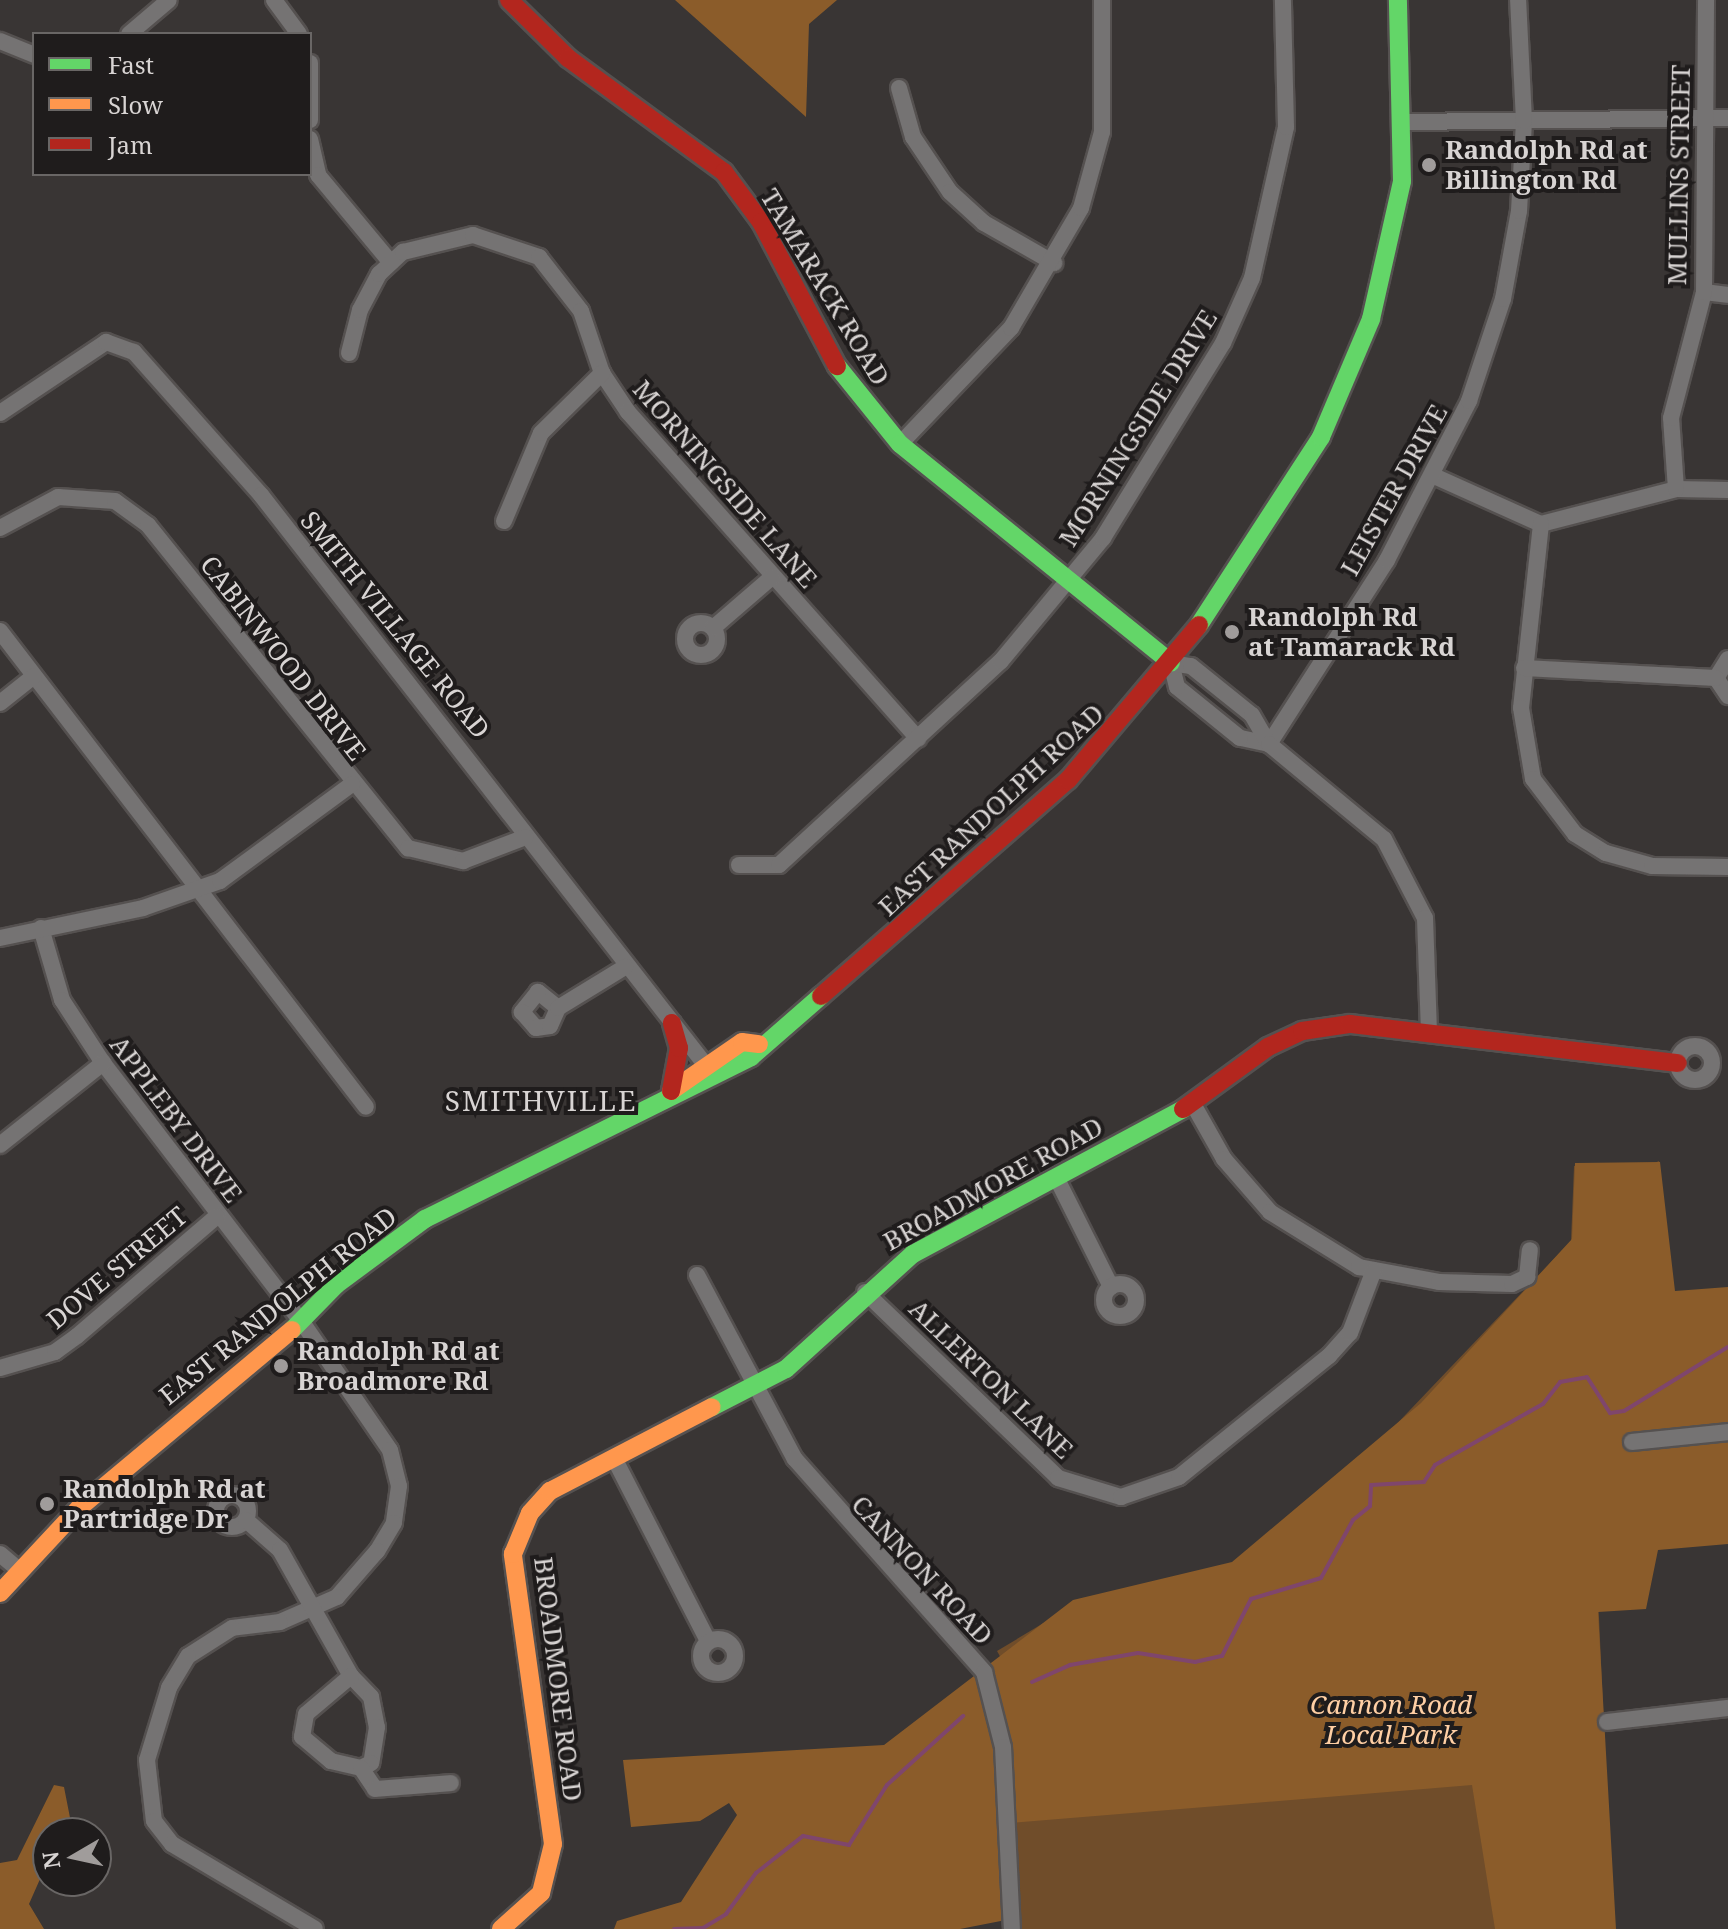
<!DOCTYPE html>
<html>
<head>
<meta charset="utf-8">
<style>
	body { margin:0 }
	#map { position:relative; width:1728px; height:1929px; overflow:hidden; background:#393534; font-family:"Noto Serif",serif }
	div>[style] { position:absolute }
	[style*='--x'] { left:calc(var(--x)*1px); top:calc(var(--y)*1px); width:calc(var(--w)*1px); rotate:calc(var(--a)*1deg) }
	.green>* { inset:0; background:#704d2a }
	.forest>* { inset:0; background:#8b5c2a }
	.stream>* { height:4px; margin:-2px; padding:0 2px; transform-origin:2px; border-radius:2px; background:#7f466c }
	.roads { filter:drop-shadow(2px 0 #555150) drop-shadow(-2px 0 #555150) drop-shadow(0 2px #555150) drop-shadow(0 -2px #555150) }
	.street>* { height:16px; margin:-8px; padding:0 8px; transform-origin:8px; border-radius:8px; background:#757373 }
	.street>.ring { margin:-8px; padding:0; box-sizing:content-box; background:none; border:16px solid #757373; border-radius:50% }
	.fast>* { height:18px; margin:-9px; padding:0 9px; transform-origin:9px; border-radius:9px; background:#63d668 }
	.slow>* { height:18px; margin:-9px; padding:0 9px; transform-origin:9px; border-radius:9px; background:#ff974d }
	.jam>* { height:18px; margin:-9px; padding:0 9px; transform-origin:9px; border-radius:9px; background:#b3261e }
	.dots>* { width:22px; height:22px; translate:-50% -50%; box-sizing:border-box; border:4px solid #1f1c1c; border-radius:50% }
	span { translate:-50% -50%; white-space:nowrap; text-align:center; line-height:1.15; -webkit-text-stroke:8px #1f1c1c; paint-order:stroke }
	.poi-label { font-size:26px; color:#d8d4d3; font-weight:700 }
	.left { translate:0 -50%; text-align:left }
	.street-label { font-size:26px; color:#d8d4d3 }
	.park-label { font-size:26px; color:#ffcfa4; font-style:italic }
	.neighbourhood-label { font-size:28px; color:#d8d4d3; letter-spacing:2px }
	.legend { position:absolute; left:32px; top:32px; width:280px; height:144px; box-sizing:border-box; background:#1f1c1c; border:2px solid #696665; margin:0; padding:10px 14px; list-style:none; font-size:24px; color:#d8d4d3 }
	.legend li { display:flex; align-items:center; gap:16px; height:40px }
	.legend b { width:40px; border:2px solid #696665 }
	.north { position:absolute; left:32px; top:1817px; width:80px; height:80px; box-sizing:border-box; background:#1f1c1c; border:2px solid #696665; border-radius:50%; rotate:261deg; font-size:22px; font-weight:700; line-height:32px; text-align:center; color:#d8d4d3 }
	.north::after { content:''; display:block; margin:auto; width:28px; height:36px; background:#a09c9b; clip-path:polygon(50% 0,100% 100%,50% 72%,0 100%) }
</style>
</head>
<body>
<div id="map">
	<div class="green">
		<i style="clip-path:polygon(1659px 1161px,1673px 1293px,1591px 1439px,1613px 1929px,1014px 1929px,1007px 1830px,1027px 1810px,1007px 1669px,997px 1651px,1077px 1603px,1190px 1588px,1288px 1538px,1571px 1241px,1574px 1166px,1639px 1170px)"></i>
	</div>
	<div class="forest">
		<i style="clip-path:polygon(675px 0,837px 0,809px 24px,806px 117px)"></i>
		<i style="clip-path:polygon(1660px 1162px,1675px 1291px,1728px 1287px,1728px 1544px,1658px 1550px,1646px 1609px,1598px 1612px,1616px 1929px,1495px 1929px,1472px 1785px,1011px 1823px,1011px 1919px,960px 1929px,614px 1929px,617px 1921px,681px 1902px,737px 1815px,729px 1803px,700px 1821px,631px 1827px,623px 1760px,884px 1745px,1073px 1600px,1232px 1562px,1421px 1403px,1572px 1239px,1575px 1163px)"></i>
		<i style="clip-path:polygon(54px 1785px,64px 1787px,73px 1833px,48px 1833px,48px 1861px,29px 1904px,44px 1929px,0 1929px,0 1863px,17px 1860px)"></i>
	</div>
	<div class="stream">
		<i style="--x:1032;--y:1682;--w:42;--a:-24.1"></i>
		<i style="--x:1070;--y:1665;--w:69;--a:-10"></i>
		<i style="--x:1138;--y:1653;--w:58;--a:9"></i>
		<i style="--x:1195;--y:1662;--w:28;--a:-13"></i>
		<i style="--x:1222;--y:1656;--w:64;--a:-63"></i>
		<i style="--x:1251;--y:1599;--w:73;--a:-16.7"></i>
		<i style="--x:1321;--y:1578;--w:66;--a:-61.1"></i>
		<i style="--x:1353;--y:1520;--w:22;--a:-39"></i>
		<i style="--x:1370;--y:1506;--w:21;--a:-87"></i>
		<i style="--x:1371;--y:1485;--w:53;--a:-3.2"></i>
		<i style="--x:1424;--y:1482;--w:20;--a:-57"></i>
		<i style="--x:1435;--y:1465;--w:124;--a:-29.5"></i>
		<i style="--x:1543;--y:1404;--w:28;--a:-52"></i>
		<i style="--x:1560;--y:1382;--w:27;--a:-10"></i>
		<i style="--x:1587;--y:1377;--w:43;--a:57.4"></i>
		<i style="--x:1610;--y:1413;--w:14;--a:-8"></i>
		<i style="--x:1624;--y:1411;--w:122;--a:-31.6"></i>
		<i style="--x:674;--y:1929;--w:29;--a:-2"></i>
		<i style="--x:703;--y:1928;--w:27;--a:-31"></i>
		<i style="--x:726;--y:1914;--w:51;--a:-53.8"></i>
		<i style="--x:756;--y:1873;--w:60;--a:-38.2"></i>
		<i style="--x:803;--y:1836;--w:47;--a:11.1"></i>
		<i style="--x:849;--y:1845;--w:71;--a:-57.7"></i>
		<i style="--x:887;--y:1785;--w:103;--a:-42.2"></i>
	</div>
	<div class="roads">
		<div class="street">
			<i style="--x:274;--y:0;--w:42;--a:53.7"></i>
			<i style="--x:129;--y:34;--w:52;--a:-40.4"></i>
			<i style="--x:0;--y:41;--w:37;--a:22"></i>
			<i style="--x:310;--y:63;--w:57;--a:90"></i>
			<i style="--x:899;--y:88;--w:51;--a:74.1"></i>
			<i style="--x:913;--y:137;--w:66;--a:56.1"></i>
			<i style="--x:950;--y:192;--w:46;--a:42.4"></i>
			<i style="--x:984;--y:223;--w:81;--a:29.7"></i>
			<i style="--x:1406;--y:122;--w:322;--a:-0.7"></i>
			<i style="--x:310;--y:139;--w:37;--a:77"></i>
			<i style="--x:318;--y:175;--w:114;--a:50.3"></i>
			<i style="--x:1704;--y:292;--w:24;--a:7"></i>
			<i style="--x:349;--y:353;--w:44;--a:-75.7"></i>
			<i style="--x:360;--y:310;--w:41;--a:-62.2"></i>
			<i style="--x:379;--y:274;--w:33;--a:-43"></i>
			<i style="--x:403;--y:252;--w:72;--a:-13.7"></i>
			<i style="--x:473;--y:235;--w:70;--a:18.4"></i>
			<i style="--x:539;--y:257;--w:68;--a:52.1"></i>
			<i style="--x:581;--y:311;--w:65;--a:71.3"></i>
			<i style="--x:602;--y:373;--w:47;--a:56.3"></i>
			<i style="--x:628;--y:412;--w:437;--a:48.4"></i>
			<i style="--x:0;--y:413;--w:128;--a:-33.8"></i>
			<i style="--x:106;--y:342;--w:30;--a:20"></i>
			<i style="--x:134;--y:352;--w:191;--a:48.4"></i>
			<i style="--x:261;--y:495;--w:720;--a:52.05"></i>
			<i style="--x:900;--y:444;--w:161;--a:-46.3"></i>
			<i style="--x:1011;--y:328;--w:139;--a:-59.7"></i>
			<i style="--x:1081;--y:208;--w:79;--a:-74.6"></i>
			<i style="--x:1102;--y:132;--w:132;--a:-90"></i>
			<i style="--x:1434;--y:476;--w:117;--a:24.2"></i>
			<i style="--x:1541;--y:524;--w:139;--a:-14.5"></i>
			<i style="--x:1676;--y:489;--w:52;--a:1.1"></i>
			<i style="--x:1676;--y:489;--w:71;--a:-94"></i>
			<i style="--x:1671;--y:418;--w:130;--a:-75.3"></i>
			<i style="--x:1704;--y:292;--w:292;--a:-89.6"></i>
			<i style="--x:504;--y:521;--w:95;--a:-67.2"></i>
			<i style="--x:541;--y:433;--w:86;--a:-44.5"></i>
			<i style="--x:1541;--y:524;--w:185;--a:96.2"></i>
			<i style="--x:1521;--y:708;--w:72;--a:80.4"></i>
			<i style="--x:1533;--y:779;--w:69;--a:52.6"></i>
			<i style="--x:1575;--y:834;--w:36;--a:32"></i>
			<i style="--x:1606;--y:853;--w:48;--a:15.8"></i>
			<i style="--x:1652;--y:866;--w:76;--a:0.8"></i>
			<i style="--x:0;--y:528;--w:66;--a:-28.1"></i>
			<i style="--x:58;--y:497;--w:57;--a:4"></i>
			<i style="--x:115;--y:501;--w:41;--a:36"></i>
			<i style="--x:148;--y:525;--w:415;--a:51.2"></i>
			<i style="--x:408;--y:848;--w:57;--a:13.3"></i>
			<i style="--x:463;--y:861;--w:67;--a:-20.9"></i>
			<i class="ring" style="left:685px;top:623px;width:16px;height:16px"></i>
			<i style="--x:713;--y:628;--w:78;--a:-40.8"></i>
			<i style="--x:0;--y:631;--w:600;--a:52.44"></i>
			<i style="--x:1728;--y:659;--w:22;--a:122"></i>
			<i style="--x:1716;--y:678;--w:22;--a:56"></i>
			<i style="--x:1524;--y:668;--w:192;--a:3"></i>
			<i style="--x:0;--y:703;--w:43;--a:-38.5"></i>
			<i style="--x:1269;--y:744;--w:219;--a:-57.3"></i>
			<i style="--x:1387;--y:560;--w:179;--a:-62.7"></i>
			<i style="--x:1469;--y:401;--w:108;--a:-71.6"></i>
			<i style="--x:1503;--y:299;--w:89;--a:-79.7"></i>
			<i style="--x:1519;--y:211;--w:90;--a:-86.8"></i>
			<i style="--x:1524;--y:121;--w:121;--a:-92.8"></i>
			<i style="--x:1269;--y:744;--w:30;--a:-168"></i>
			<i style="--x:1240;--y:738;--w:81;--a:-141"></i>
			<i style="--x:1177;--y:687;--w:25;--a:-104"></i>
			<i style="--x:1171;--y:663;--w:20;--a:9"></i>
			<i style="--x:1191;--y:666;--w:78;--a:38.8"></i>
			<i style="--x:1252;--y:715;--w:34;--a:60"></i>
			<i style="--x:1269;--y:744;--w:149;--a:39.6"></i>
			<i style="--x:1384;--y:839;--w:89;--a:62.6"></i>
			<i style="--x:1425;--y:918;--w:116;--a:88"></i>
			<i style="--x:739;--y:865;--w:40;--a:0"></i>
			<i style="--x:779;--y:865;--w:301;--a:-42.6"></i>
			<i style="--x:1001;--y:661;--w:160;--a:-50.3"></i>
			<i style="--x:1103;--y:538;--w:229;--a:-58.4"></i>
			<i style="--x:1223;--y:343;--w:71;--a:-66"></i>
			<i style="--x:1252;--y:278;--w:155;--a:-77.3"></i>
			<i style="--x:1286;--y:127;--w:127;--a:-91.4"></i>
			<i style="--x:41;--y:928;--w:75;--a:73.7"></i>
			<i style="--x:62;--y:1000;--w:75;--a:56.9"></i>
			<i style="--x:103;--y:1063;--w:327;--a:52.5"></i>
			<i style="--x:302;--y:1322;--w:155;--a:55.5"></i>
			<i style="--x:390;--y:1450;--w:37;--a:76"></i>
			<i style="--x:399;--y:1486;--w:37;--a:98"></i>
			<i style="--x:394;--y:1523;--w:33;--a:121"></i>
			<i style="--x:377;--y:1551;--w:61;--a:131"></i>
			<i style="--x:337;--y:1597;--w:62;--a:156.3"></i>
			<i style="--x:280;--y:1622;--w:48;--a:172.9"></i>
			<i style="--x:232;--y:1628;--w:52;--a:147.5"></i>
			<i style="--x:188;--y:1656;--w:37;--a:121"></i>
			<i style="--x:169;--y:1688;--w:75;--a:107"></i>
			<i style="--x:147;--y:1760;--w:61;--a:83.5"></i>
			<i style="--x:154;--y:1821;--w:29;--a:52"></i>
			<i style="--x:172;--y:1844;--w:166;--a:30.7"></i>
			<i style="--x:0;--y:938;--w:146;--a:-11.8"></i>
			<i style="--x:143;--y:908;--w:82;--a:-19.3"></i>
			<i style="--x:220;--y:881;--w:164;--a:-36.3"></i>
			<i style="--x:558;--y:1008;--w:26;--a:-141"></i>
			<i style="--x:538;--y:992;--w:26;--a:129"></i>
			<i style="--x:522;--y:1012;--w:21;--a:49"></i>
			<i style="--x:536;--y:1028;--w:14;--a:-8"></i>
			<i style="--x:550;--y:1026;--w:20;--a:-66"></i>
			<i style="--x:558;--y:1008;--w:79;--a:-31.5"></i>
			<i class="ring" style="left:1678px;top:1046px;width:18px;height:18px"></i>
			<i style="--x:1193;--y:1104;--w:63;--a:60.6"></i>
			<i style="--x:1224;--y:1159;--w:70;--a:49"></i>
			<i style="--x:1270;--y:1212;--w:105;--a:31.7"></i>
			<i style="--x:1359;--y:1267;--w:81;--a:10.6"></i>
			<i style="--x:1439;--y:1282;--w:73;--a:1.6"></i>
			<i style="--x:1512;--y:1284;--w:17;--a:-25"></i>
			<i style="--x:1527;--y:1277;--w:27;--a:-84"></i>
			<i style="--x:0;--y:1145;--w:132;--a:-38.5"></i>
			<i style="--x:1057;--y:1179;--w:121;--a:63.4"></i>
			<i style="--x:697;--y:1275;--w:208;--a:62"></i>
			<i style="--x:795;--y:1459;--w:285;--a:48.4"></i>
			<i style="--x:984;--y:1672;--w:77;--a:75.8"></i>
			<i style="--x:1003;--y:1747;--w:182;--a:87.2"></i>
			<i class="ring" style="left:1104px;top:1284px;width:16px;height:16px"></i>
			<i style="--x:865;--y:1292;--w:268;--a:43.9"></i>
			<i style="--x:1058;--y:1478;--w:66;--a:16.8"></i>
			<i style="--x:1121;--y:1497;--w:61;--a:-19"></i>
			<i style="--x:1179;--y:1477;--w:193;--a:-38.9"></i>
			<i style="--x:1329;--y:1356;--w:31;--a:-48"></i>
			<i style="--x:1350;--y:1333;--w:67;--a:-69.1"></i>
			<i style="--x:0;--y:1368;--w:57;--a:-16.2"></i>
			<i style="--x:55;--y:1352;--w:27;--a:-36"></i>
			<i style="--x:77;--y:1336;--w:184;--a:-40.6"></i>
			<i style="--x:1632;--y:1442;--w:97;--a:-5.9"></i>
			<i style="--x:614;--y:1458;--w:206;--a:62.8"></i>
			<i class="ring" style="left:216px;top:1495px;width:16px;height:16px"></i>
			<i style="--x:246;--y:1520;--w:45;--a:41.4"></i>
			<i style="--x:280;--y:1550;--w:145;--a:60.6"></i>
			<i style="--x:0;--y:1554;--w:25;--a:40"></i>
			<i class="ring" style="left:701px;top:1639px;width:18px;height:18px"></i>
			<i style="--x:351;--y:1676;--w:29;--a:46"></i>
			<i style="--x:371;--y:1697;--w:31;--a:79"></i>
			<i style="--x:377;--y:1727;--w:36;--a:99"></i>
			<i style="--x:371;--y:1763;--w:11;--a:153"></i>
			<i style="--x:361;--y:1768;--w:31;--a:-167"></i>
			<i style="--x:331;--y:1761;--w:38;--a:-140"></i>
			<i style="--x:302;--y:1737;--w:23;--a:-80"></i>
			<i style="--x:306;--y:1714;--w:59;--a:-40.2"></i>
			<i style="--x:1607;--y:1722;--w:122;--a:-6.6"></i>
			<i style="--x:361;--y:1768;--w:25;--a:56"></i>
			<i style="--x:375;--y:1789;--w:76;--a:-4.5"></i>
		</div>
		<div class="fast">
			<i style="--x:837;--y:366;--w:100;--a:51.1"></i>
			<i style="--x:900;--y:444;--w:348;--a:38.9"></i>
			<i style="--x:1199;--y:625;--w:224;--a:-57"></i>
			<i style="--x:1321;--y:437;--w:128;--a:-67"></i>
			<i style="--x:1371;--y:319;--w:141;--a:-77.3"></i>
			<i style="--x:1402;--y:181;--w:181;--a:-91.3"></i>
			<i style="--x:292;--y:1330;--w:63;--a:-45.6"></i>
			<i style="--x:336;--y:1285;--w:111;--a:-36.6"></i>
			<i style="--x:425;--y:1219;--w:364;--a:-26.4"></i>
			<i style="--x:751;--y:1057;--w:93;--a:-41.1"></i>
			<i style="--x:712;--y:1407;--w:83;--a:-27.2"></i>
			<i style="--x:786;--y:1369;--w:171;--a:-42.2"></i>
			<i style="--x:913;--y:1254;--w:306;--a:-28.2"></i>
		</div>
		<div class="slow">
			<i style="--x:671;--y:1091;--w:86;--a:-34.6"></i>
			<i style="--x:742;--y:1042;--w:17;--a:7"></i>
			<i style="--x:0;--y:1593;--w:117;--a:-47.1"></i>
			<i style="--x:80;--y:1507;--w:276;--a:-39.9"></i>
			<i style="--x:501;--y:1929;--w:54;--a:-42"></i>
			<i style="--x:541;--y:1893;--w:50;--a:-76.2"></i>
			<i style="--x:553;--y:1844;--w:293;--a:-97.9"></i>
			<i style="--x:513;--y:1554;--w:44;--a:-67.5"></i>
			<i style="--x:530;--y:1513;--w:30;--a:-48"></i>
			<i style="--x:550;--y:1491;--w:182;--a:-27.4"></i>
		</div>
		<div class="jam">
			<i style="--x:509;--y:0;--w:83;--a:44.5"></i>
			<i style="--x:568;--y:58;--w:193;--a:36.2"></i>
			<i style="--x:724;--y:172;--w:62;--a:53.5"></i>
			<i style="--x:761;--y:222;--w:163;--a:62.2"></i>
			<i style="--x:821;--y:996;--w:328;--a:-41.2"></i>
			<i style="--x:1068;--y:780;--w:203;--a:-49.8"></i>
			<i style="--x:671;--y:1091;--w:44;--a:-79.5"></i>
			<i style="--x:679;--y:1048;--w:26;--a:-106"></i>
			<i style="--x:1183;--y:1109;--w:105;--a:-36.1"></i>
			<i style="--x:1268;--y:1047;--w:38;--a:-25"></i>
			<i style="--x:1302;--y:1031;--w:49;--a:-8.3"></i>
			<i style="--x:1350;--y:1024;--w:330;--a:6.8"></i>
		</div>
	</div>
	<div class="dots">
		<i style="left:1429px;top:165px;background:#a09c9b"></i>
		<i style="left:1232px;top:632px;background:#a09c9b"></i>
		<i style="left:281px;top:1366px;background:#a09c9b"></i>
		<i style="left:47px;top:1504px;background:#a09c9b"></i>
	</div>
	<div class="poi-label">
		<span class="left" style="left:1445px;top:165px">Randolph Rd at<br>Billington Rd</span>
		<span class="left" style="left:1248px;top:632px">Randolph Rd<br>at Tamarack Rd</span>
		<span class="left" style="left:297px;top:1366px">Randolph Rd at<br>Broadmore Rd</span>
		<span class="left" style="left:63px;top:1504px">Randolph Rd at<br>Partridge Dr</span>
	</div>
	<div class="street-label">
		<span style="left:1679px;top:175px;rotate:-89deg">MULLINS STREET</span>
		<span style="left:825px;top:287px;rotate:59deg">TAMARACK ROAD</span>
		<span style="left:1138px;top:428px;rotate:-58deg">MORNINGSIDE DRIVE</span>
		<span style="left:725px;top:484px;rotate:49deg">MORNINGSIDE LANE</span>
		<span style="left:1394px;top:490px;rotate:-61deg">LEISTER DRIVE</span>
		<span style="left:395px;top:625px;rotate:51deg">SMITH VILLAGE ROAD</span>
		<span style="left:283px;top:658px;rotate:52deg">CABINWOOD DRIVE</span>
		<span style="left:991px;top:810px;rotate:-43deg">EAST RANDOLPH ROAD</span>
		<span style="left:176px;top:1119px;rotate:53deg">APPLEBY DRIVE</span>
		<span style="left:993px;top:1184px;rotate:-29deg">BROADMORE ROAD</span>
		<span style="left:117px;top:1268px;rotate:-40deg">DOVE STREET</span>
		<span style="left:278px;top:1306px;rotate:-39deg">EAST RANDOLPH ROAD</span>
		<span style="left:991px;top:1379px;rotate:44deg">ALLERTON LANE</span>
		<span style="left:922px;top:1570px;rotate:47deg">CANNON ROAD</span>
		<span style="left:558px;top:1679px;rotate:83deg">BROADMORE ROAD</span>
	</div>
	<div class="park-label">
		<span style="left:1391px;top:1720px">Cannon Road<br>Local Park</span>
	</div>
	<div class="neighbourhood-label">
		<span style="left:541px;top:1100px">SMITHVILLE</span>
	</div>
	<ul class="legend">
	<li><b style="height:10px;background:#63d668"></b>Fast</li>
	<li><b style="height:10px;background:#ff974d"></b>Slow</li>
	<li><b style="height:10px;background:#b3261e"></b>Jam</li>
	</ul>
	<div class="north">N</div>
</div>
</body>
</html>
